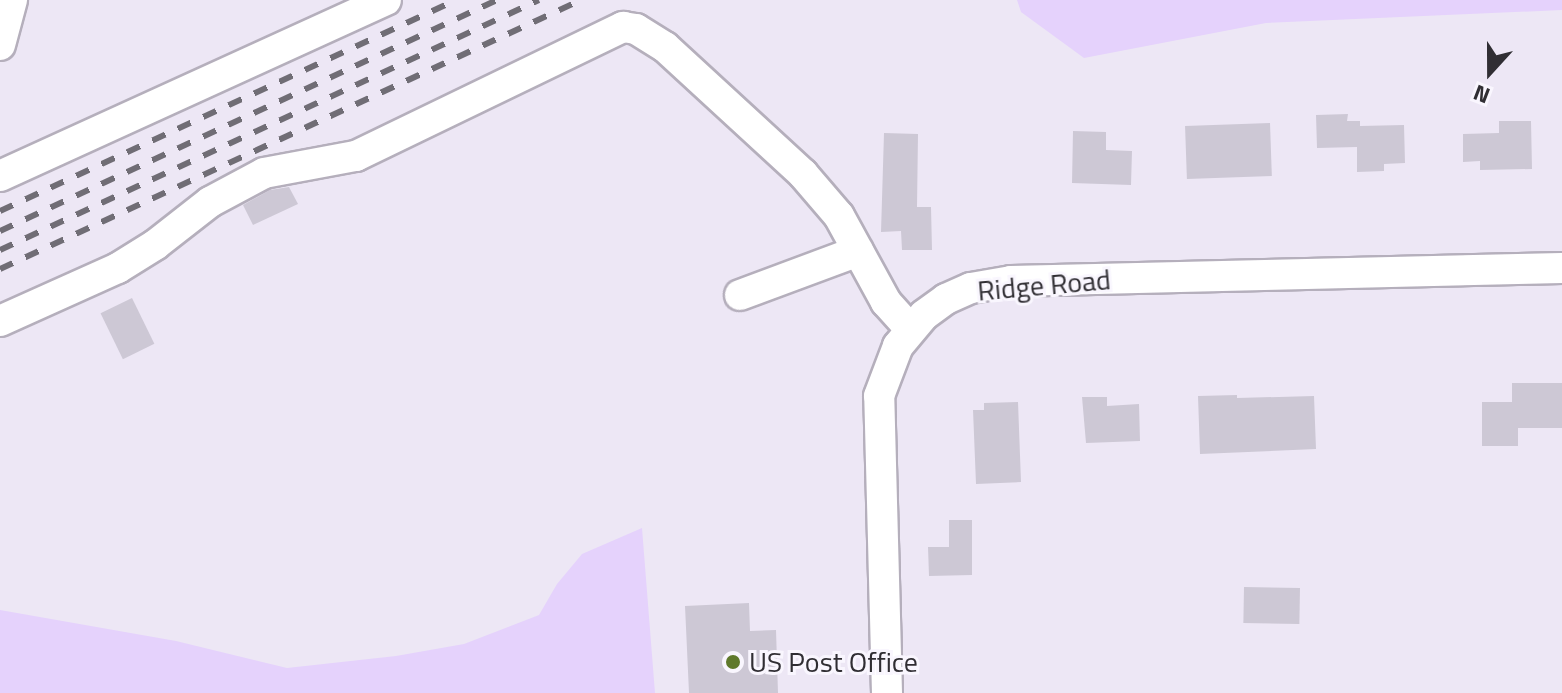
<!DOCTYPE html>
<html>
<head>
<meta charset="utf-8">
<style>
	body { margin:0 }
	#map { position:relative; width:1562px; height:693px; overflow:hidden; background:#ede7f5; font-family:"Titillium Web",sans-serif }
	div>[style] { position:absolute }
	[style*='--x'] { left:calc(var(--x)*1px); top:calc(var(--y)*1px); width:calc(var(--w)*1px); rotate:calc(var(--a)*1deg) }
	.green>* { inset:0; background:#e5d2fc }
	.building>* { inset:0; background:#cdc8d5; transform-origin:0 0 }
	.roads { filter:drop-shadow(2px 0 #b5afbc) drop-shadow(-2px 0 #b5afbc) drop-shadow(0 2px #b5afbc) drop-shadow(0 -2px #b5afbc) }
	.minor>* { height:30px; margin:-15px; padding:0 15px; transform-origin:15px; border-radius:15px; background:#fff }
	.rail>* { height:6px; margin-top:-3px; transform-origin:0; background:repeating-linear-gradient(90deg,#706d75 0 14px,transparent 0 28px) }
	.dots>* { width:22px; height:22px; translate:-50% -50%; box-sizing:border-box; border:4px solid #f9f6fe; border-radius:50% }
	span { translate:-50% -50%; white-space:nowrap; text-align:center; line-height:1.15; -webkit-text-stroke:6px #f9f6fe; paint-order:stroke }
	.street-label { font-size:28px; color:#302e33 }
	.poi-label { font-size:28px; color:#302e33 }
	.left { translate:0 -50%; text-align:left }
	.north { position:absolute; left:1450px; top:32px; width:80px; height:80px; -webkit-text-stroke:6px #f9f6fe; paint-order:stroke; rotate:201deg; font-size:22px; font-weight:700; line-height:32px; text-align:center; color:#302e33 }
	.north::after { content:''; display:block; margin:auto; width:28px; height:36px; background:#302e33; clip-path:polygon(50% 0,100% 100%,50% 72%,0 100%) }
</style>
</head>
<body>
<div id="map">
	<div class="green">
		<i style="clip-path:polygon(1017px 0,1562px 0,1562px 10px,1266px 23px,1084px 58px,1021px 12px)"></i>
		<i style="clip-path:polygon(642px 528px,655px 693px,0 693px,0 610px,176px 641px,287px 668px,396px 656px,464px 644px,539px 615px,557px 584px,582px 554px)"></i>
	</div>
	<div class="building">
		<i style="clip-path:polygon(1348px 114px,1347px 121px,1360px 121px,1360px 126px,1404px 125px,1405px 163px,1384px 164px,1384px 171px,1357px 172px,1357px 147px,1317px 148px,1316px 115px)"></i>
		<i style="clip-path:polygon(1499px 121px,1531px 121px,1532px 169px,1480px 170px,1480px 161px,1463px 162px,1463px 134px,1499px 133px)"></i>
		<i style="left:1270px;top:123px;width:53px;height:85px;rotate:88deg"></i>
		<i style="clip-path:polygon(1073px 131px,1106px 132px,1106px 150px,1132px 151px,1131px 185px,1072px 183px)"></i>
		<i style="clip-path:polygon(884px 133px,918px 134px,917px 207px,931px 207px,932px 250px,902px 250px,901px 231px,881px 232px)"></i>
		<i style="clip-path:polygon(289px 187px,298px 204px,253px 225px,243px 205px,270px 190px)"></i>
		<i style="left:132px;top:298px;width:51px;height:35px;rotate:64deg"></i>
		<i style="clip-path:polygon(1512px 383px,1562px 383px,1562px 428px,1518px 428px,1518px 446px,1482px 446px,1482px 402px,1512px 402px)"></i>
		<i style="clip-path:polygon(1237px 395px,1237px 398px,1314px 396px,1316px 449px,1200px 454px,1198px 396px)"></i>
		<i style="clip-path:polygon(1082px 397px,1107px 397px,1107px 406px,1139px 404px,1140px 441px,1086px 443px)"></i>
		<i style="clip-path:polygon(1018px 402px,1021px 482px,976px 484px,973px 410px,984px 410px,984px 403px)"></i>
		<i style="clip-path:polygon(949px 520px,972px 520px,972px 575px,929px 576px,928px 547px,949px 547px)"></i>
		<i style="left:1244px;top:587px;width:56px;height:36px;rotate:1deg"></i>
		<i style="clip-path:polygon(749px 603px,750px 631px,776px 630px,778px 693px,689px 693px,685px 606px)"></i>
	</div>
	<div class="roads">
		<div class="minor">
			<i style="--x:0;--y:45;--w:47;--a:-75.1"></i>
			<i style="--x:0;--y:176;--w:424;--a:-24.5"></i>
			<i style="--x:740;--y:295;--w:126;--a:-20.4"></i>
			<i style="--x:0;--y:321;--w:129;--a:-24.2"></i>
			<i style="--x:118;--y:268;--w:44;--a:-31.9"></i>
			<i style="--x:155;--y:245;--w:70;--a:-38"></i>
			<i style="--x:210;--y:202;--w:61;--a:-28.2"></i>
			<i style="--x:264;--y:173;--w:94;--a:-10.5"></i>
			<i style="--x:356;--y:156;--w:297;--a:-25.8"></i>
			<i style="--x:623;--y:27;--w:13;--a:9"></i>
			<i style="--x:636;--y:29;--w:34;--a:32"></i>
			<i style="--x:665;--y:47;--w:188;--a:42.6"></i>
			<i style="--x:803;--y:174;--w:55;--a:49.4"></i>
			<i style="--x:839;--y:216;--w:98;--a:61.3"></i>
			<i style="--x:886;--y:302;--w:36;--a:48"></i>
			<i style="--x:887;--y:693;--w:297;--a:-91.5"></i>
			<i style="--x:879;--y:396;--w:53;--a:-69.2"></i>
			<i style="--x:898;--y:346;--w:40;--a:-50"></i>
			<i style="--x:924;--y:315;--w:27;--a:-36"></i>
			<i style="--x:946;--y:299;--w:27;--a:-24"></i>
			<i style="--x:971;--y:288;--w:41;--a:-9.9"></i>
			<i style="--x:1011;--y:281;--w:551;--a:-1.35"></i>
		</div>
	</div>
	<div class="rail">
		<i style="--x:0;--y:211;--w:502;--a:-24.83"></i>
		<i style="--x:0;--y:231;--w:548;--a:-24.93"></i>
		<i style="--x:0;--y:250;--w:594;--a:-24.88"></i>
		<i style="--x:0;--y:269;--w:640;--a:-24.84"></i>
	</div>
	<div class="dots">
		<i style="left:733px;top:662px;background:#5f792c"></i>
	</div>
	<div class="street-label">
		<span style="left:1044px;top:285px;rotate:-5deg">Ridge Road</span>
	</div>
	<div class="poi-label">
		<span class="left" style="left:749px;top:662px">US Post Office</span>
	</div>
	<div class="north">N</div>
</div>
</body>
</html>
